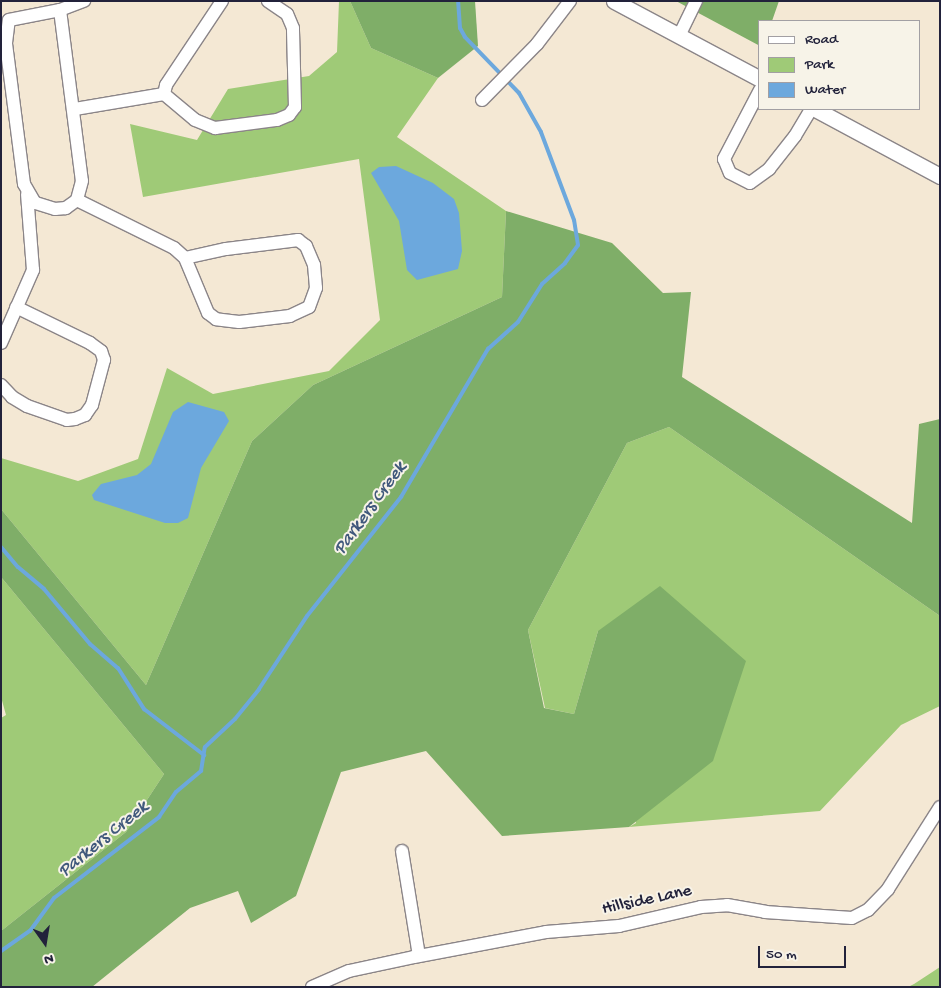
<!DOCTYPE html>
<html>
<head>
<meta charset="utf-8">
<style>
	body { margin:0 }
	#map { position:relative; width:941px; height:988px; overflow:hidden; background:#f4e8d4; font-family:"Gochi Hand",sans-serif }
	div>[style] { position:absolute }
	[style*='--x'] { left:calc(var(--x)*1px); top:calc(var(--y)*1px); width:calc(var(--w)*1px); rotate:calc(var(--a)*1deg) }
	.green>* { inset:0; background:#9fca77 }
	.forest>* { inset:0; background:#7fae68 }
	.water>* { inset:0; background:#6ca8dd }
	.stream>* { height:4px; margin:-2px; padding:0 2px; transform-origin:2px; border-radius:2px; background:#6ca8dd }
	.roads { filter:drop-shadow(1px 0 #8b8588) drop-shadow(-1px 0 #8b8588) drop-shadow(0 1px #8b8588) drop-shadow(0 -1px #8b8588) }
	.minor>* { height:12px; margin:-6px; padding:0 6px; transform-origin:6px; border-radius:6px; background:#fff }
	.major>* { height:15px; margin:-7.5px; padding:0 7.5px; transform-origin:7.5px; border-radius:7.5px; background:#fff }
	span { translate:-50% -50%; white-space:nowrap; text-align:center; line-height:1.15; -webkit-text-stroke:4px #f7f3e8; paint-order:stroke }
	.street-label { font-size:18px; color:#22223b }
	.water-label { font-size:19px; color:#40587c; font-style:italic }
	.frame { position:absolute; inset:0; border:2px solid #22223b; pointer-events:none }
	.legend { position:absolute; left:758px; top:20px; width:162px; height:90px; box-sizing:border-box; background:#f7f3e8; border:1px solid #a29fa3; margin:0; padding:6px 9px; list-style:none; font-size:15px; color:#22223b }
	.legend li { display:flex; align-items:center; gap:10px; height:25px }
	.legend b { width:25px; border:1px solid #a29fa3 }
	.north { position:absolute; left:20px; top:918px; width:50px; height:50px; -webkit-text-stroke:4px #f7f3e8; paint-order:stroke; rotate:167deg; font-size:14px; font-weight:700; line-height:20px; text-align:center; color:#22223b }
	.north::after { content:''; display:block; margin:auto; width:18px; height:22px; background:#22223b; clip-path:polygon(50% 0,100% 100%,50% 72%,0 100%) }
	.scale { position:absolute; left:758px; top:946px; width:88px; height:22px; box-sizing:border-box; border:2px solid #22223b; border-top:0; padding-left:6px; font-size:15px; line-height:18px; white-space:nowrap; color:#22223b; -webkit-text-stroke:4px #f7f3e8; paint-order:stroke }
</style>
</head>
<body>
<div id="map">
	<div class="green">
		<i style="clip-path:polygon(339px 1px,350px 1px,371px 48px,438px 78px,397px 137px,506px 211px,502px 297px,313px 385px,252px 441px,146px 685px,1px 509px,1px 458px,78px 481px,138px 459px,167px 368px,213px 394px,329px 371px,380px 320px,359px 159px,143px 197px,130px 124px,197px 140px,228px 89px,309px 76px,337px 52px)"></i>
		<i style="clip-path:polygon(669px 427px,940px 616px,940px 706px,901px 725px,820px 811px,629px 827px,636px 823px,598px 631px,574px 714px,545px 708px,528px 630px,627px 443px)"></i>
		<i style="clip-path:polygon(1px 577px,164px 774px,126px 832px,1px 931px,1px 718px,6px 715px,1px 697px)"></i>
		<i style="clip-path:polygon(940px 967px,940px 987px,908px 987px,914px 984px)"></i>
	</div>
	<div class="forest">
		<i style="clip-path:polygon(350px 1px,475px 1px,478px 46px,438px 78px,371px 48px)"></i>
		<i style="clip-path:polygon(676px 1px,779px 1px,772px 21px,760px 21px,760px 46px)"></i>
		<i style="clip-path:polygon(506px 211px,612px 243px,663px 293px,691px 292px,682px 377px,912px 523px,919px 424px,940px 419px,940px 616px,669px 427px,627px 443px,528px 630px,544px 708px,574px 714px,598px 631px,660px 586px,746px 661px,713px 761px,629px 827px,502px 836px,426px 751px,341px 772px,296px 896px,251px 923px,238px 891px,190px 908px,92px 987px,1px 987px,1px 931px,126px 832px,164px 774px,1px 577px,1px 509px,146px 685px,252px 441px,313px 385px,502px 297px)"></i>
	</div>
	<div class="water">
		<i style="clip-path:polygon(396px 166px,433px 183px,454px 199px,459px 213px,462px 251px,458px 269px,417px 280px,407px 270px,399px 221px,371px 173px,379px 167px)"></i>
		<i style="clip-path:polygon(188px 402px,224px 412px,229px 421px,201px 468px,188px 518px,178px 523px,165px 523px,94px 500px,92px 495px,101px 484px,137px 475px,151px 464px,173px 412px)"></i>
	</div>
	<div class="stream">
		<i style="--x:1;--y:547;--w:26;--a:50"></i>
		<i style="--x:18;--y:567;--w:34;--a:40"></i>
		<i style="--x:44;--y:589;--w:72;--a:50.1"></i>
		<i style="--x:90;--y:644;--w:37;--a:41"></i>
		<i style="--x:118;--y:668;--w:49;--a:57.6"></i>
		<i style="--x:144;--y:709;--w:76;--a:37.5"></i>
		<i style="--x:1;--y:951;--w:35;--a:-35"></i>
		<i style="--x:30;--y:931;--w:41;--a:-54"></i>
		<i style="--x:54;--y:898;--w:133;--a:-37.6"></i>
		<i style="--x:159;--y:817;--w:30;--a:-56"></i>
		<i style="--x:176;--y:792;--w:33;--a:-40"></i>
		<i style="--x:201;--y:771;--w:24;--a:-81"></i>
		<i style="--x:205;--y:747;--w:41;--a:-43"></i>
		<i style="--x:235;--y:719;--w:38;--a:-51"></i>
		<i style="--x:259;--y:689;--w:87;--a:-56.7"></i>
		<i style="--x:307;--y:616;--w:152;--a:-51.7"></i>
		<i style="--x:401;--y:497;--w:172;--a:-59.6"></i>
		<i style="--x:488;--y:349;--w:40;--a:-42"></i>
		<i style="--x:518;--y:322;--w:45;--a:-57.7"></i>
		<i style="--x:542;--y:284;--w:31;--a:-42"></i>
		<i style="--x:565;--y:263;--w:22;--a:-54"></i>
		<i style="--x:578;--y:245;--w:25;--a:-99"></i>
		<i style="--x:574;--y:220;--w:94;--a:-110.6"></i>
		<i style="--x:541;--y:132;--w:45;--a:-119.4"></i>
		<i style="--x:519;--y:93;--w:78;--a:-134"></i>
		<i style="--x:465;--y:37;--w:10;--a:-119"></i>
		<i style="--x:460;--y:28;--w:27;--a:-94"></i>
	</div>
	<div class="roads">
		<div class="minor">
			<i style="--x:60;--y:10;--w:172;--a:82.7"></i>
			<i style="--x:82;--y:181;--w:20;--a:105"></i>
			<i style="--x:77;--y:200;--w:14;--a:144"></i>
			<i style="--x:66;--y:208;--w:11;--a:175"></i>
			<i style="--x:55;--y:209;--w:21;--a:-163"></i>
			<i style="--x:35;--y:203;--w:22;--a:-120"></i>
			<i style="--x:24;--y:184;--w:142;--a:-97.3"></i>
			<i style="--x:6;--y:43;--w:23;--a:-83"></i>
			<i style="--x:9;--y:20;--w:52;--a:-11.1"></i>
			<i style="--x:60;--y:10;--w:26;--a:-21"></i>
			<i style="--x:679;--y:36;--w:39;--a:-64"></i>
			<i style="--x:760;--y:90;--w:78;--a:117.6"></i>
			<i style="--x:724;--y:159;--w:15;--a:67"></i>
			<i style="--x:730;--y:173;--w:22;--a:27"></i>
			<i style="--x:750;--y:183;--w:24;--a:-36"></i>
			<i style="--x:769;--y:169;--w:42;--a:-51.8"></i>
			<i style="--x:795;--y:136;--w:31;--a:-59"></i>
			<i style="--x:164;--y:94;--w:9;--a:-77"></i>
			<i style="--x:166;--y:85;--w:101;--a:-56.3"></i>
			<i style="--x:482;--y:100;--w:78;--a:-45.5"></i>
			<i style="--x:537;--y:44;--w:54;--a:-52.5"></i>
			<i style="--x:75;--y:109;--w:90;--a:-9.6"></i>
			<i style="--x:164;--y:94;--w:40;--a:40"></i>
			<i style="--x:195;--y:120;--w:22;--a:22"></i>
			<i style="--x:215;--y:128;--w:63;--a:-7.4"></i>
			<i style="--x:277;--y:120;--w:13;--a:-23"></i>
			<i style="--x:289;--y:115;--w:10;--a:-53"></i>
			<i style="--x:295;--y:107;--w:79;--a:-91.5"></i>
			<i style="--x:293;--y:28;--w:15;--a:-113"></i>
			<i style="--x:287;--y:14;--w:23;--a:-146"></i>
			<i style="--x:77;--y:200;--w:108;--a:26.3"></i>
			<i style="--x:174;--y:248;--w:15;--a:42"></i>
			<i style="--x:298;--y:240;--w:10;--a:37"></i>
			<i style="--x:306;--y:246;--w:21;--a:67"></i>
			<i style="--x:314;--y:265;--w:23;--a:85"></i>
			<i style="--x:316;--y:288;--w:20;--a:110"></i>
			<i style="--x:309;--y:307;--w:21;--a:155"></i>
			<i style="--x:290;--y:316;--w:51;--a:173.3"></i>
			<i style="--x:239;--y:322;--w:23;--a:-173"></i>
			<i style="--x:216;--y:319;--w:10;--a:-143"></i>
			<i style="--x:208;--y:313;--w:60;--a:-112.7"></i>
			<i style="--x:185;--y:258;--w:42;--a:-12.4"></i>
			<i style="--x:226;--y:249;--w:73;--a:-7.1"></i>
			<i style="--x:1;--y:343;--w:80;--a:-66.3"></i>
			<i style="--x:33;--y:270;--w:76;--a:-94.5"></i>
			<i style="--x:1;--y:385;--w:16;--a:47"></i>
			<i style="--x:12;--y:397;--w:17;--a:31"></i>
			<i style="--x:27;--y:406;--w:42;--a:19.3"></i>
			<i style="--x:67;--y:420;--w:8;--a:-7"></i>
			<i style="--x:75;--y:419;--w:11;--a:-22"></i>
			<i style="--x:85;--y:415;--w:12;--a:-55"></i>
			<i style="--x:92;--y:405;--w:47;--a:-75.1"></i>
			<i style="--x:104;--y:360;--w:9;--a:-108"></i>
			<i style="--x:101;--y:351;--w:14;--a:-144"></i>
			<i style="--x:90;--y:343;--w:82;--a:-154.1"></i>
			<i style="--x:402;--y:851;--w:106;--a:80.8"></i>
			<i style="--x:312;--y:987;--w:40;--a:-23.4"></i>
			<i style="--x:349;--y:971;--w:66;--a:-12.2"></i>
			<i style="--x:414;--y:957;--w:134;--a:-10.7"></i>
			<i style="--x:546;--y:932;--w:73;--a:-4.7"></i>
			<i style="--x:619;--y:926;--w:84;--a:-13"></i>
			<i style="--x:701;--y:907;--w:26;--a:-4"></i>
			<i style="--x:727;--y:905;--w:39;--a:10"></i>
			<i style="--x:765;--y:912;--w:87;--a:3.9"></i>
			<i style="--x:852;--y:918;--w:18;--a:-27"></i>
			<i style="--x:868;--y:910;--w:29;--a:-46"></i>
			<i style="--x:888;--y:889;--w:97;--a:-57.6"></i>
		</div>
		<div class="major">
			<i style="--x:614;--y:1;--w:166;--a:28.1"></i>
			<i style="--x:815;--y:109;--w:142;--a:28.2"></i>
		</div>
	</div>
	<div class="street-label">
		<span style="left:647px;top:901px;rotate:-12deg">Hillside Lane</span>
	</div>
	<div class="water-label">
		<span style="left:371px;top:509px;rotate:-54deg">Parkers Creek</span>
		<span style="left:104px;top:840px;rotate:-39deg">Parkers Creek</span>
	</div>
	<div class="frame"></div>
	<ul class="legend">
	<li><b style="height:6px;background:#fff"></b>Road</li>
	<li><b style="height:14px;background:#9fca77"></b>Park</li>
	<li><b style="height:14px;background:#6ca8dd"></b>Water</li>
	</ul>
	<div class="north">N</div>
	<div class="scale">50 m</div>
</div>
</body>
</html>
